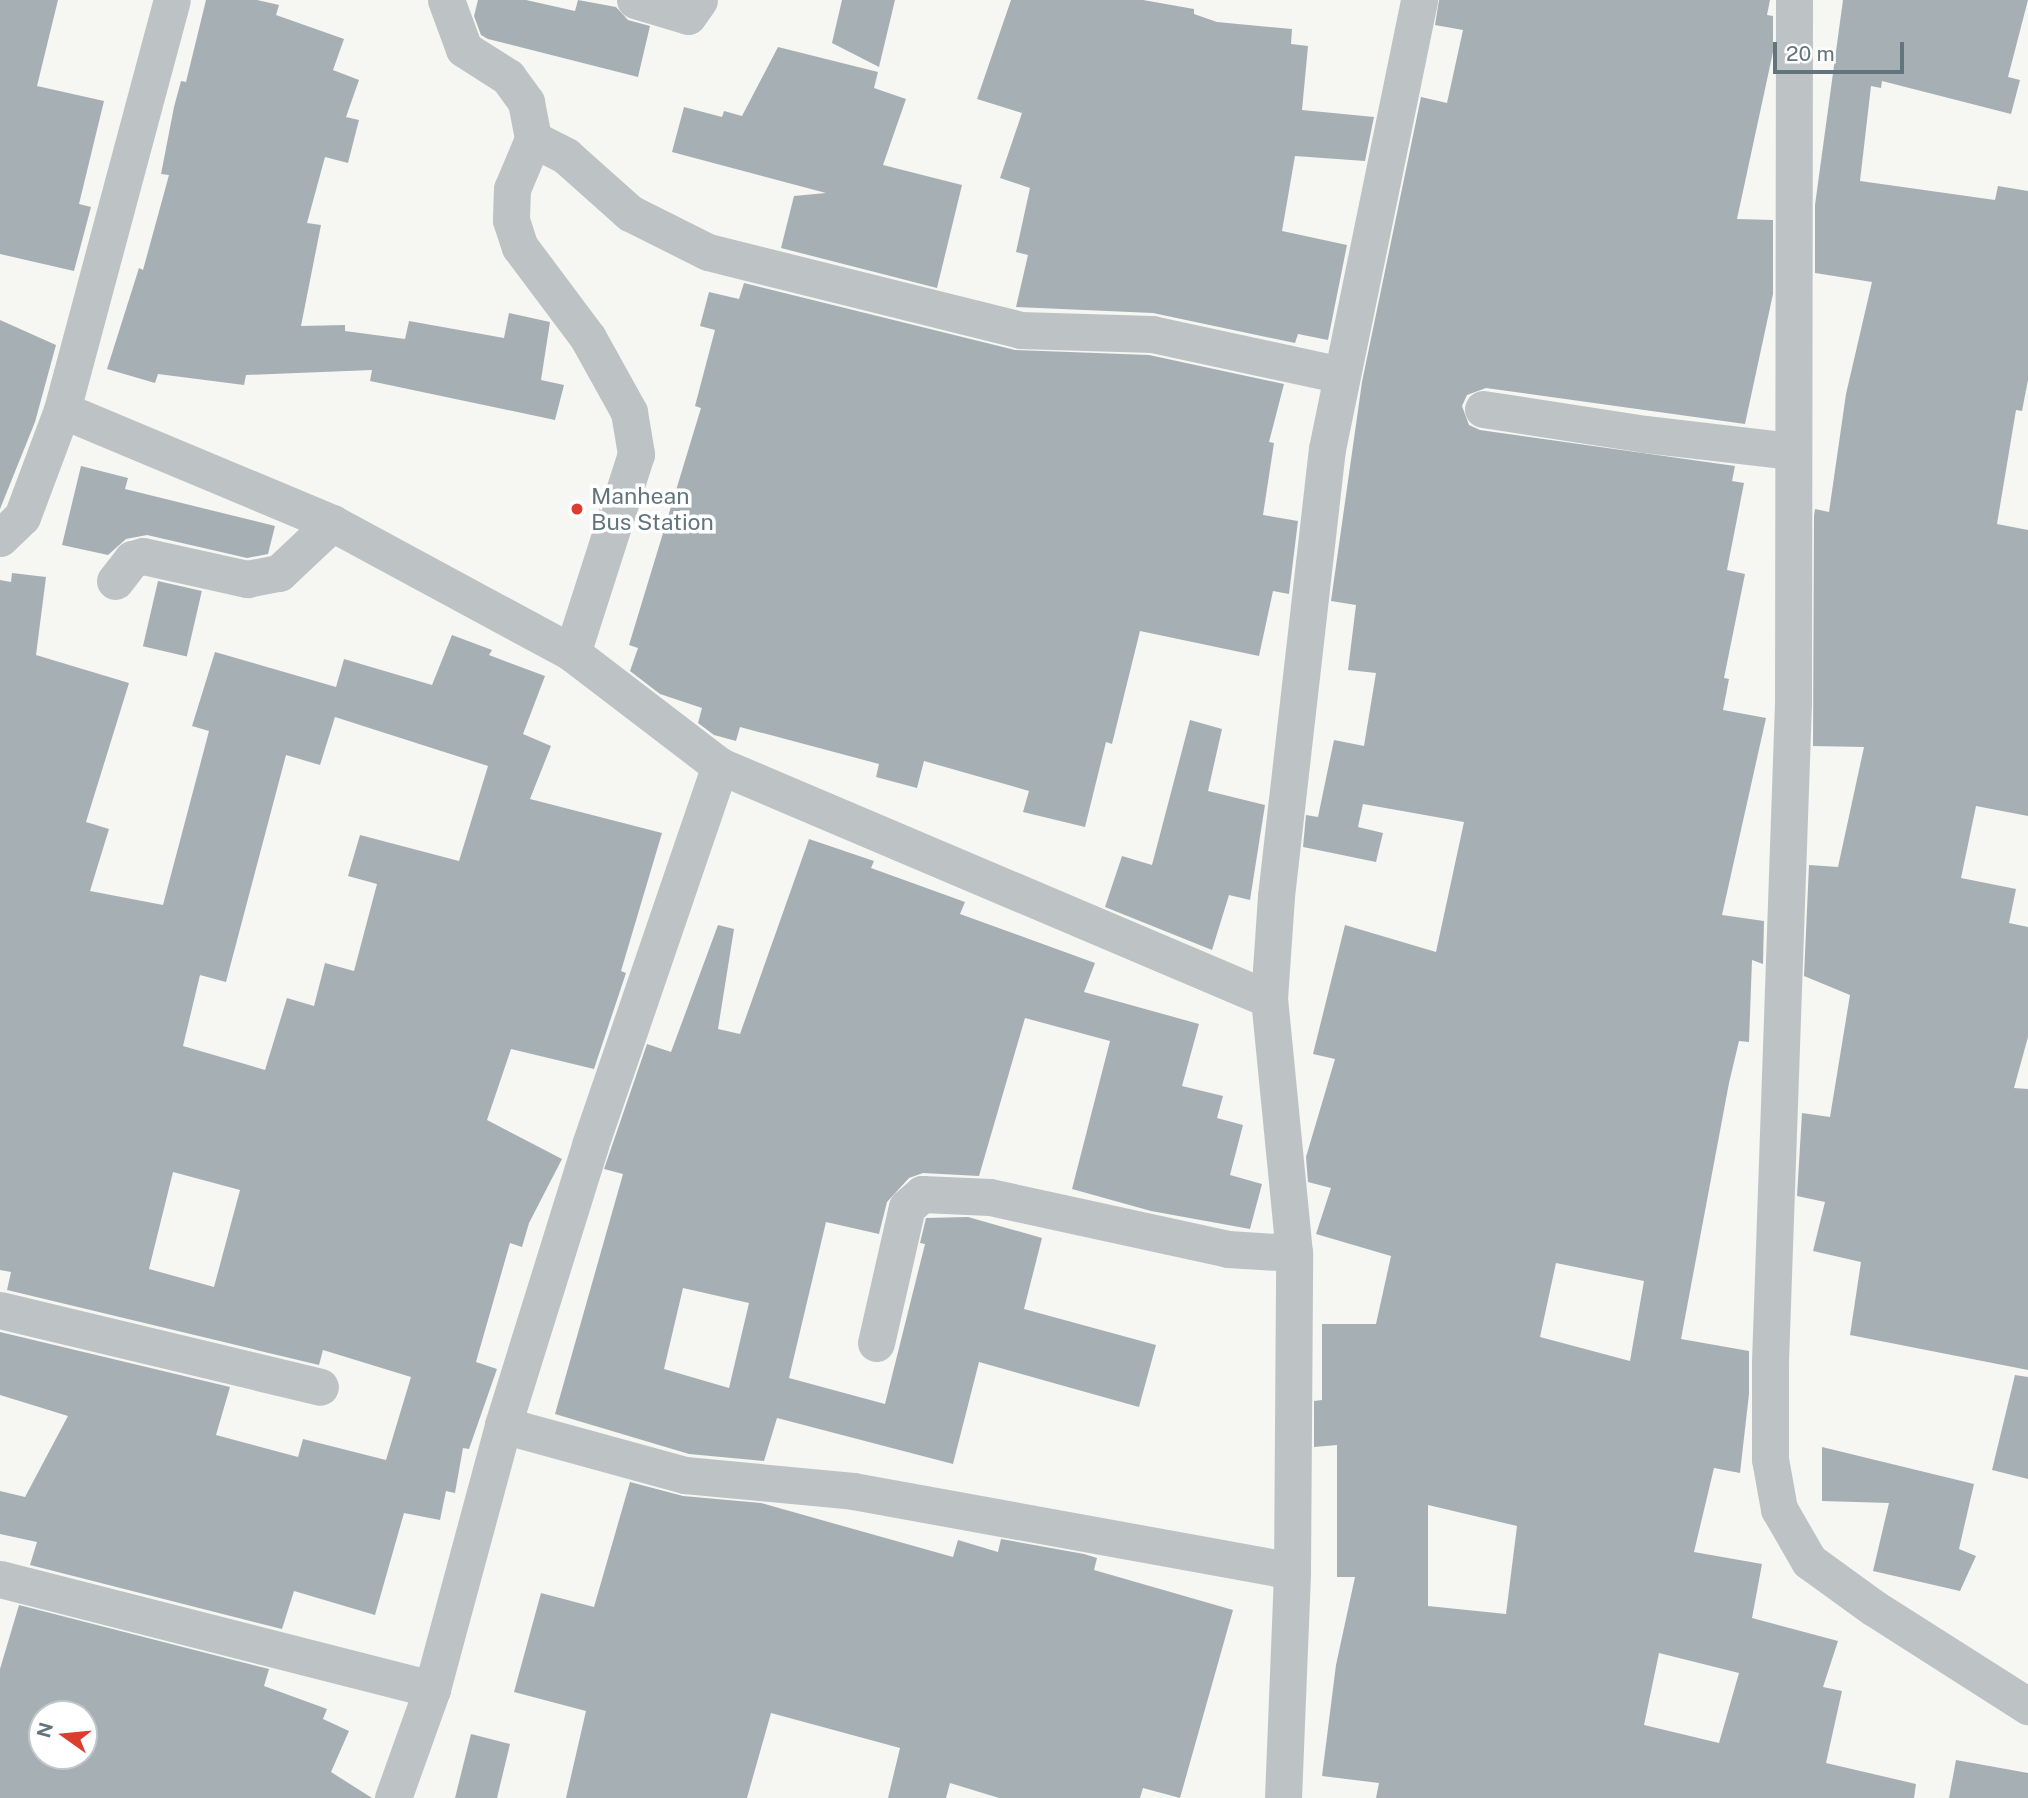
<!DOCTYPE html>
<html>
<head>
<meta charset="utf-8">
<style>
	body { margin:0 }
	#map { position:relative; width:2028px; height:1798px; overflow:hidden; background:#f6f6f3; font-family:"Public Sans",sans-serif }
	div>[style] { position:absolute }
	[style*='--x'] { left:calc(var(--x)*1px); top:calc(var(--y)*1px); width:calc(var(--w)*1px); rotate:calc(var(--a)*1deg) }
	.building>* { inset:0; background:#a6b0b4; transform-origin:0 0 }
	.minor>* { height:37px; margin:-18.5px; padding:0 18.5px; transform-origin:18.5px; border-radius:18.5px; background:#bdc3c5 }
	.dots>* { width:19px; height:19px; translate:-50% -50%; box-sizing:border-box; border:4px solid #fff; border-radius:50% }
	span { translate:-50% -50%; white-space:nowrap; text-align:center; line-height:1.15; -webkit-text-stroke:7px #fff; paint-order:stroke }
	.poi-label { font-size:23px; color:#62757d }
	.left { translate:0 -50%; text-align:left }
	.north { position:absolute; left:28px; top:1700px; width:70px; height:70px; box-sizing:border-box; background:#fff; border:2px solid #c0c8cb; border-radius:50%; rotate:285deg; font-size:19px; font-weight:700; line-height:28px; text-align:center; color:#62757d }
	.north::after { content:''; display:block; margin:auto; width:24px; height:32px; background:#db3d2e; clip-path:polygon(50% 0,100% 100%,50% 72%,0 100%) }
	.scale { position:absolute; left:1773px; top:42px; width:131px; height:32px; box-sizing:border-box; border:4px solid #62757d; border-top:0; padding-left:9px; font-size:21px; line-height:24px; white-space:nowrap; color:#62757d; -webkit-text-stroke:5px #fff; paint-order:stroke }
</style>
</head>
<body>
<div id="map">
	<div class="building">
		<i style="clip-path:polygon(0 0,58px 0,37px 86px,104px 101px,79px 204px,91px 207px,74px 271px,0 254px)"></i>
		<i style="clip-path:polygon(206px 0,257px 0,279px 5px,276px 15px,344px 39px,333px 70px,359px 80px,346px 117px,359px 120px,348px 163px,325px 157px,307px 223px,321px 225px,301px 326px,345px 325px,345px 331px,405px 339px,409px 321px,504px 338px,509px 313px,550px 322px,541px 380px,564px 385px,555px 420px,370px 381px,372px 370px,246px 375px,244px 385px,158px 374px,155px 383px,107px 369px,139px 268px,143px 270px,169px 175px,161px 174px,174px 107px,181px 81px,186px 82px)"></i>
		<i style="clip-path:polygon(478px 0,526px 0,575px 11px,578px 0,616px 7px,628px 20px,650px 26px,638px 77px,488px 39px,481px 35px,474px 16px)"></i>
		<i style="clip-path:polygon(842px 0,895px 0,879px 67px,832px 43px)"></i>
		<i style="clip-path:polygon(1011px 0,1143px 0,1194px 9px,1194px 14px,1217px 22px,1292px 29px,1291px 44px,1308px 46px,1302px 110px,1374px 117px,1365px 161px,1295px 156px,1282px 231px,1347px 245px,1328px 340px,1298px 334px,1295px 343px,1153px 313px,1016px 307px,1028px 255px,1016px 252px,1030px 188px,1000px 178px,1022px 113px,977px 99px)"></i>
		<i style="clip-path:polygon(evenodd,1439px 0,1770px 0,1767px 15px,1773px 16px,1773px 52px,1737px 219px,1773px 220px,1773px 294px,1745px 424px,1486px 388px,1467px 395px,1462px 406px,1469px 425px,1480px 430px,1735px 466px,1732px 481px,1744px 483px,1727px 570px,1745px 574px,1724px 678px,1729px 679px,1723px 710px,1766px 718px,1722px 915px,1764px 921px,1763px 964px,1752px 960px,1749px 1042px,1739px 1041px,1729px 1083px,1681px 1339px,1749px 1351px,1749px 1394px,1740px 1473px,1714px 1468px,1694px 1552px,1762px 1564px,1752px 1618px,1838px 1641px,1823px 1687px,1842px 1691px,1826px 1763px,1916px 1784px,1914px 1798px,1376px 1798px,1379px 1783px,1322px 1776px,1336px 1665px,1355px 1577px,1337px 1577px,1337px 1445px,1314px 1447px,1314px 1401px,1322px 1400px,1322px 1324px,1376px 1324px,1391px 1256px,1316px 1234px,1331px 1188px,1308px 1182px,1306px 1157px,1335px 1059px,1313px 1054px,1345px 925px,1436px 952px,1464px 822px,1363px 804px,1358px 827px,1383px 833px,1376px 862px,1303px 847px,1306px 815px,1318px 817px,1334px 740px,1364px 746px,1376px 673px,1348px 670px,1356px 605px,1331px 601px,1362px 382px,1421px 97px,1447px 103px,1463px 30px,1435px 25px,1439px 0,1556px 1263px,1644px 1281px,1630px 1361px,1540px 1337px,1556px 1263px,1439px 0,1428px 1505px,1517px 1526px,1506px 1614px,1428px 1606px,1428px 1505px,1439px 0,1659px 1653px,1739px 1673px,1719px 1743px,1644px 1725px,1659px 1653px)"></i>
		<i style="clip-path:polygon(1843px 0,2028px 0,2008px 77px,2020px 80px,2011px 114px,1882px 81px,1881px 88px,1871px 86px,1860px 181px,1995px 200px,1998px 186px,2028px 191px,2028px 380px,2022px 411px,2016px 410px,1997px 524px,2028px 530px,2028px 816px,1976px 806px,1961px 878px,2016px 889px,2009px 923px,2028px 927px,2028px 1037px,2014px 1088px,2028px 1089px,2028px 1370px,1850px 1335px,1861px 1262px,1813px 1251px,1825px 1202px,1797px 1196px,1802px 1113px,1830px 1117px,1850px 995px,1804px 976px,1809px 865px,1838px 867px,1864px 747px,1813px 746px,1814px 516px,1815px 509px,1829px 512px,1846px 394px,1872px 282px,1815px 273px,1815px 205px)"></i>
		<i style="clip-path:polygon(778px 47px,878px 72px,874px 88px,906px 99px,883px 165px,962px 185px,937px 288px,781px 248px,794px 196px,826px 193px,672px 152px,684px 107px,722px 117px,724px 111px,742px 116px)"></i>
		<i style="clip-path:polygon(744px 283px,1015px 350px,1149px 355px,1284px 384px,1269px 442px,1274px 443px,1263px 515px,1298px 521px,1289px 594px,1273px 591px,1259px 656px,1140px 631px,1112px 744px,1106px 742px,1085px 827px,1023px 812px,1029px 791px,924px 761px,917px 788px,876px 777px,879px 764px,740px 727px,736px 741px,714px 735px,698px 723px,702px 708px,660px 694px,630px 671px,638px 648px,629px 645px,701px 408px,695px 406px,715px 330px,700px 326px,709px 292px,739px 299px)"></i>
		<i style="clip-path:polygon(0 320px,56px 345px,35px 422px,0 509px)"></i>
		<i style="clip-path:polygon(81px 466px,128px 478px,125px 489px,275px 526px,268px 554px,247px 558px,147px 535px,126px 539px,108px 555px,62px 545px)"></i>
		<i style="clip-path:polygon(evenodd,12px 573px,46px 577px,36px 655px,129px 683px,86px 822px,109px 829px,90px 891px,163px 905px,209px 731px,192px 726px,215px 652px,336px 687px,344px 659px,432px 685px,452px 635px,492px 650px,489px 655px,545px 676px,523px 734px,551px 746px,530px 799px,662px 833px,621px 971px,626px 973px,594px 1069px,511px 1049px,487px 1120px,562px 1159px,529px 1223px,522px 1247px,510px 1243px,476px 1362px,497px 1369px,469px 1449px,463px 1448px,455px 1493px,446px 1491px,440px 1520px,404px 1513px,375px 1615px,294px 1591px,282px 1629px,30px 1565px,37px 1542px,0 1534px,0 1491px,25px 1497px,68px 1416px,0 1395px,0 1332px,230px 1387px,216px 1435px,298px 1457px,303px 1439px,386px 1460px,411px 1377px,323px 1350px,319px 1365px,7px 1290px,11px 1272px,0 1270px,0 580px,11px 582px,12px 573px,335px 717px,488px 766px,459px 861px,360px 835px,348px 876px,377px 884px,354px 971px,325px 963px,314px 1006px,287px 998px,265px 1070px,183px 1046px,200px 975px,226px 982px,286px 755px,320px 765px,335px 717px,12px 573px,173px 1172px,240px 1190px,214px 1287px,149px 1269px,173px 1172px)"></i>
		<i style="left:158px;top:581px;width:45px;height:67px;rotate:13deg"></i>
		<i style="clip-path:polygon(1190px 720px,1222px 729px,1208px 791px,1265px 805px,1250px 900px,1229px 895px,1212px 950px,1105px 907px,1122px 856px,1152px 865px)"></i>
		<i style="clip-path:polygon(evenodd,809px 839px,874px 861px,871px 868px,965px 902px,960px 914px,1095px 963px,1084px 992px,1199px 1024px,1182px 1086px,1223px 1096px,1217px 1118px,1243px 1125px,1230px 1175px,1262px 1184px,1250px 1229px,1151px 1211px,1072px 1189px,1110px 1041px,1025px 1018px,979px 1176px,923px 1173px,909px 1178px,887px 1202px,879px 1234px,826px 1222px,789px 1378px,885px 1404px,925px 1244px,920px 1243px,926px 1218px,968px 1217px,1042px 1238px,1024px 1309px,1156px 1345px,1139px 1407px,979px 1362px,953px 1464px,777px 1418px,764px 1461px,689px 1454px,555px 1414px,623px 1174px,604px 1169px,647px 1044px,671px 1052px,718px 925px,734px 929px,718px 1029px,740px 1034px,809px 839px,683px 1288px,749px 1303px,729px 1388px,664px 1369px,683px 1288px)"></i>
		<i style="clip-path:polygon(2015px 1375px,2028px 1377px,2028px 1479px,1992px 1470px)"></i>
		<i style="clip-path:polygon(1822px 1447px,1974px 1484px,1959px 1549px,1976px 1556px,1960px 1591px,1873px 1571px,1889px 1503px,1822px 1501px)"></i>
		<i style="clip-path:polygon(630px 1482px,683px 1496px,761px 1503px,953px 1557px,958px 1540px,998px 1552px,1001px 1539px,1084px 1554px,1097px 1558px,1094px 1570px,1233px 1610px,1180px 1798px,1143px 1788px,1140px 1798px,999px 1798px,950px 1783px,946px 1798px,888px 1798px,900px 1748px,771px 1713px,747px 1798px,566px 1798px,586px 1711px,514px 1692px,541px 1593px,594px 1607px)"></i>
		<i style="clip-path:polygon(evenodd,19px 1605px,269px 1669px,264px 1686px,327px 1709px,323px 1719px,349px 1731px,331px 1772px,372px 1798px,0 1798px,0 1669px,19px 1605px,42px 1714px,84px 1714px,84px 1756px,42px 1756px,42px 1714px)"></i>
		<i style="clip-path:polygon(471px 1734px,510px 1744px,497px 1798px,455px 1798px)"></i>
		<i style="clip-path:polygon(1956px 1760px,2028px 1773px,2028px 1798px,1949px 1798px)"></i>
	</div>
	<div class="minor">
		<i style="--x:446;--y:0;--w:52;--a:69.8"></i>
		<i style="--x:464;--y:49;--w:52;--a:32.5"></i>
		<i style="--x:508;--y:77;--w:31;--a:54"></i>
		<i style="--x:526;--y:102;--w:38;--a:79"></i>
		<i style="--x:533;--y:139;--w:54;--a:112.8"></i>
		<i style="--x:512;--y:189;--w:31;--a:92"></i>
		<i style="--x:511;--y:220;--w:28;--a:72"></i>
		<i style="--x:520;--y:247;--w:114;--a:53.2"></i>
		<i style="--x:588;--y:338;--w:85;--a:61"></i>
		<i style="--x:629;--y:412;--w:43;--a:80.5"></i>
		<i style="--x:636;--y:454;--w:209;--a:107.8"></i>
		<i style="--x:635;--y:0;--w:55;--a:16.8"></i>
		<i style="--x:688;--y:16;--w:19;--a:-55"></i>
		<i style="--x:1794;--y:0;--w:703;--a:90.08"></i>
		<i style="--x:1793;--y:703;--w:660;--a:92"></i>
		<i style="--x:1770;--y:1363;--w:96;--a:90"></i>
		<i style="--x:1770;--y:1459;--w:51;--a:79.8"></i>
		<i style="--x:1779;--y:1509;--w:60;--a:60"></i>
		<i style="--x:1809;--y:1561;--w:80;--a:35.9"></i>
		<i style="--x:1874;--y:1608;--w:183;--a:32.5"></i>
		<i style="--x:533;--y:139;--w:37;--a:27"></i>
		<i style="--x:566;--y:156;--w:86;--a:41.7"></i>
		<i style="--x:630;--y:213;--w:87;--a:26.6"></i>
		<i style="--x:708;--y:252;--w:322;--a:14"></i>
		<i style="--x:1020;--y:330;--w:132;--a:1.7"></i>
		<i style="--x:1152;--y:334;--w:194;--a:12.2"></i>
		<i style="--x:1483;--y:409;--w:164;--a:8.8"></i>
		<i style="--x:1645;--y:434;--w:148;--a:6.6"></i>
		<i style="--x:62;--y:410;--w:293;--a:22.7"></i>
		<i style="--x:332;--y:523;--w:273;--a:28.4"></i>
		<i style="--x:572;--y:653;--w:186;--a:37.4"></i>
		<i style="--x:0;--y:538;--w:30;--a:-44"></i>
		<i style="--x:22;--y:517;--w:114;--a:-69.5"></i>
		<i style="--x:62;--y:410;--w:424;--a:-75"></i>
		<i style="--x:115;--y:581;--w:28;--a:-52"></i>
		<i style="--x:132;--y:559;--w:11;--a:-15"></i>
		<i style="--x:143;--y:556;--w:107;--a:12.5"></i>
		<i style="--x:247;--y:579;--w:33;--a:-11"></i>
		<i style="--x:279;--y:573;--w:73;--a:-43.3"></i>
		<i style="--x:0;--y:1310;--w:329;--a:13.5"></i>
		<i style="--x:876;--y:1343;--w:139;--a:-77.2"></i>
		<i style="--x:907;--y:1207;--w:20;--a:-41"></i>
		<i style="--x:922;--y:1194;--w:68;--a:2.5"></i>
		<i style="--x:990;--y:1197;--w:244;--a:12.3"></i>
		<i style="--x:1228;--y:1249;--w:66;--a:3.5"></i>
		<i style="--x:503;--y:1425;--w:189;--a:15.4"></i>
		<i style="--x:685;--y:1475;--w:169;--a:5.4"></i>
		<i style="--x:853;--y:1491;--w:446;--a:10.3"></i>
		<i style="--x:0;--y:1579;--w:446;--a:14.3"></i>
		<i style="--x:432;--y:1689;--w:273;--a:-74.9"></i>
		<i style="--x:503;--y:1425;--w:293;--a:-72.7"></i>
		<i style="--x:590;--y:1145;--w:401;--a:-71.1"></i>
		<i style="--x:720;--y:766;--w:596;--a:23"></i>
		<i style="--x:393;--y:1798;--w:116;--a:-70.3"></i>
		<i style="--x:1283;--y:1798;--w:227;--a:-87.7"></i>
		<i style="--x:1292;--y:1571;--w:318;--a:-89.6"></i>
		<i style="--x:1294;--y:1253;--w:255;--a:-95.6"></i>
		<i style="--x:1269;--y:999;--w:103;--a:-86.1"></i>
		<i style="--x:1276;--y:896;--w:450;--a:-83.5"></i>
		<i style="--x:1327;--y:449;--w:458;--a:-78.4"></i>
	</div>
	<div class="dots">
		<i style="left:577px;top:509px;background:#db3d2e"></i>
	</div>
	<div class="poi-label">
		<span class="left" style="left:591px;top:509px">Manhean<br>Bus Station</span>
	</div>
	<div class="north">N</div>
	<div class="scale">20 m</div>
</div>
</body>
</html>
